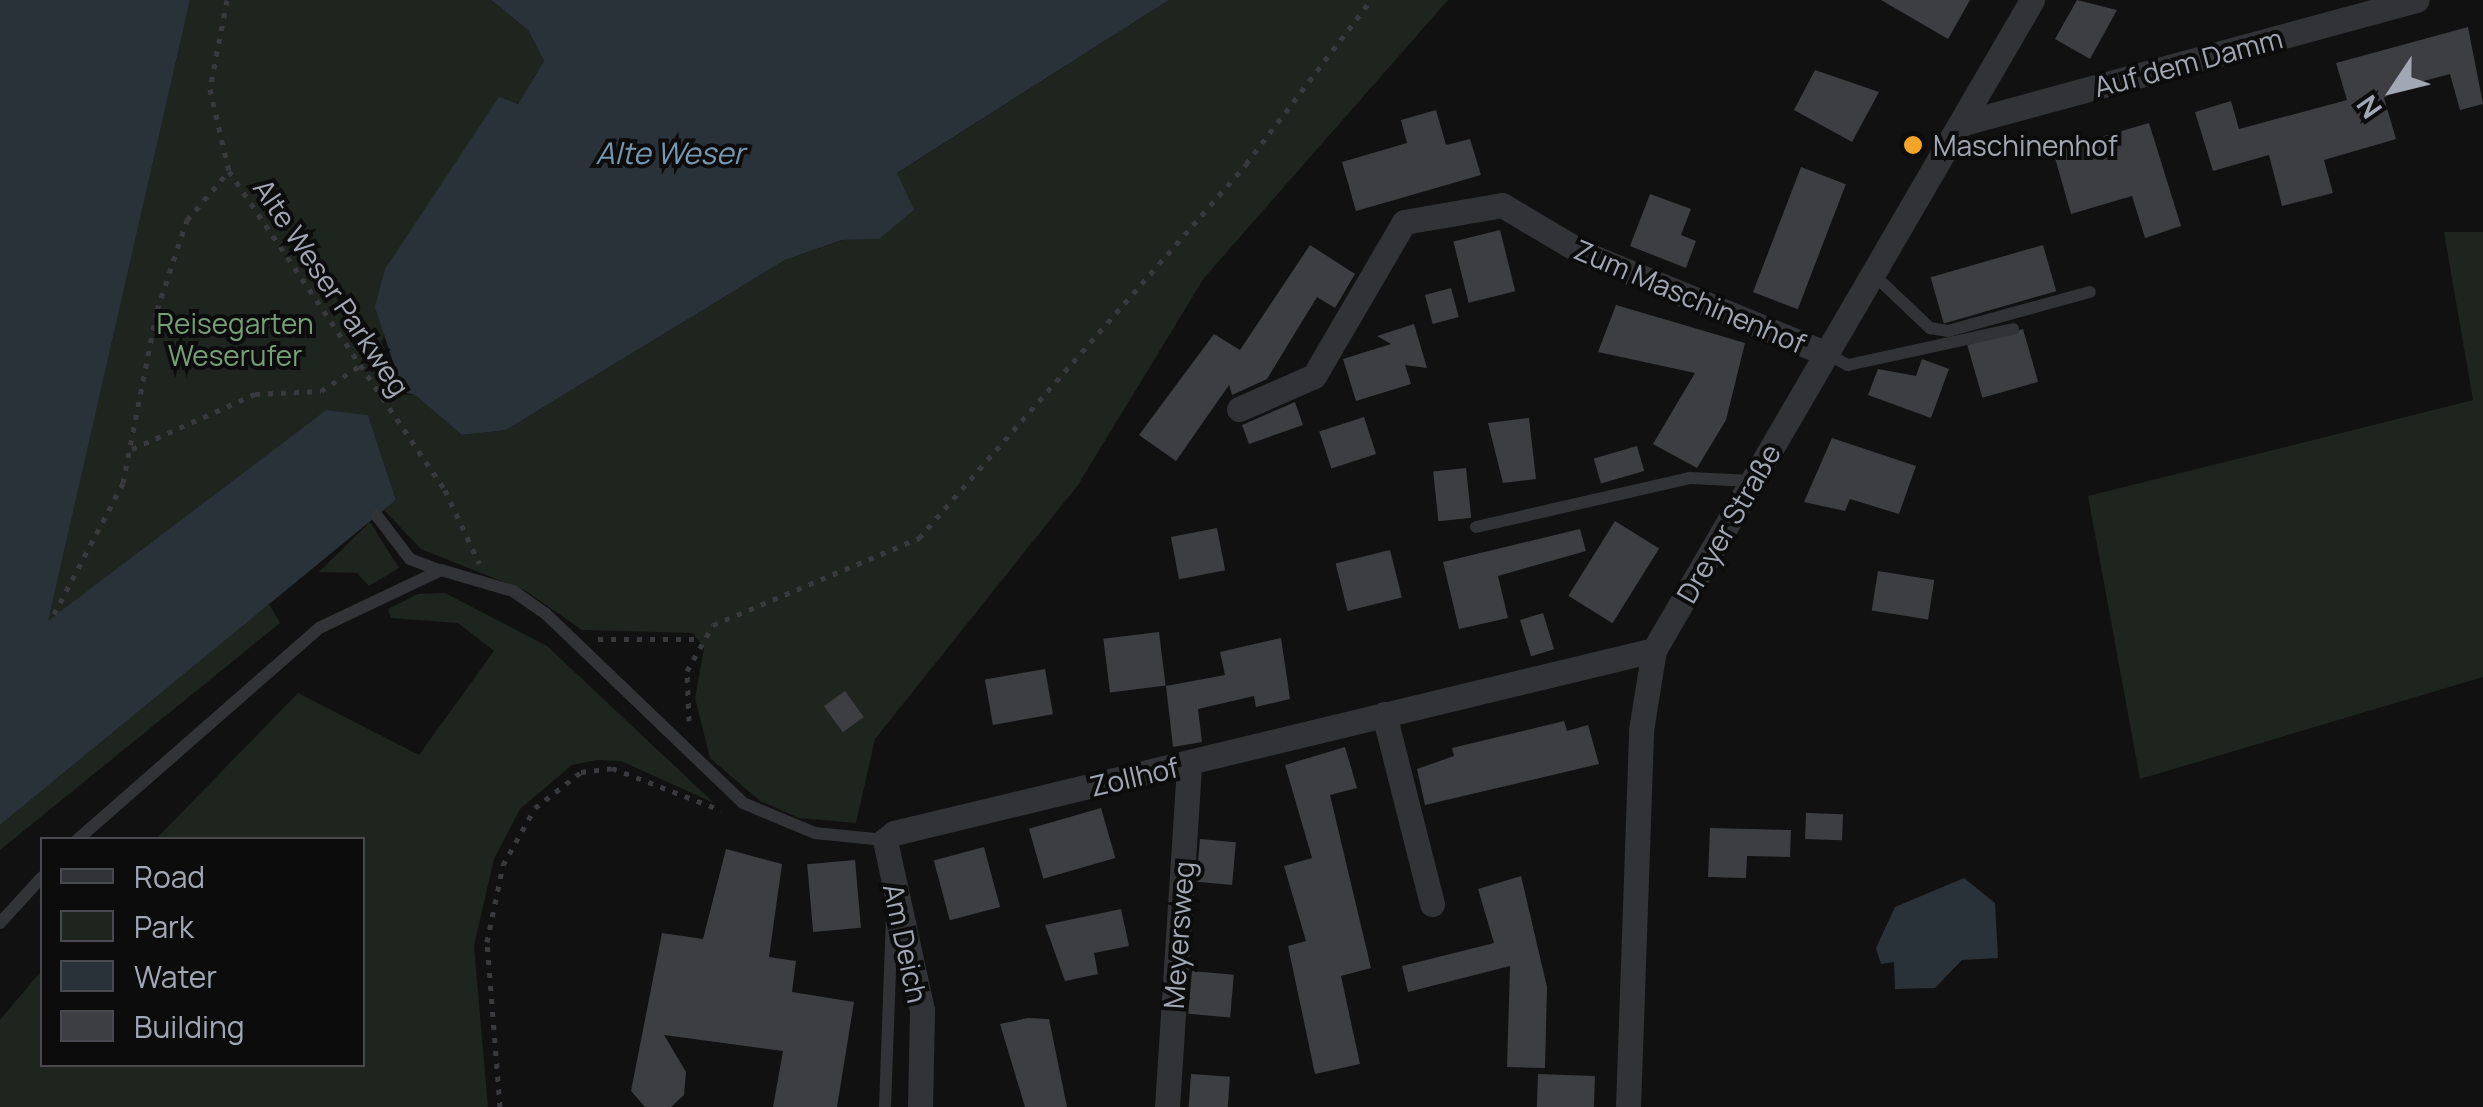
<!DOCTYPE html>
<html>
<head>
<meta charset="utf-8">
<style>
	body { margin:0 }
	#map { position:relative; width:2483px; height:1107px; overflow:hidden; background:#111112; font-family:Manrope,sans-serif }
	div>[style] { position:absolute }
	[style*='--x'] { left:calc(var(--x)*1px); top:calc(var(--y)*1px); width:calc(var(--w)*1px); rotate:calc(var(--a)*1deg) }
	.green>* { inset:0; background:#1d251e }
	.water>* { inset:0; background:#293238 }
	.building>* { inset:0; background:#3d3e42; transform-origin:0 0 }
	.path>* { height:5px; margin-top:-2.5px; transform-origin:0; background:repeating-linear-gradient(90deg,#383a3e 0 5px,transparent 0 13px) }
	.service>* { height:12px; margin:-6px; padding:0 6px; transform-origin:6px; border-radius:6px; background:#323337 }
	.minor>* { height:25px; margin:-12.5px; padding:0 12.5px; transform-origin:12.5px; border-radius:12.5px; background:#323337 }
	.dots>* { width:28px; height:28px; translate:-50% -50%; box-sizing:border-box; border:5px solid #0c0c0d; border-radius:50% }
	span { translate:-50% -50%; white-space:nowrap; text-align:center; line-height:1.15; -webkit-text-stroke:8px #0c0c0d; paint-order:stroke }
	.street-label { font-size:28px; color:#a2a8b3 }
	.poi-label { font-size:28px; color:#a2a8b3 }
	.left { translate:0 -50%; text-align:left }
	.park-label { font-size:28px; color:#789f79 }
	.water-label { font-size:30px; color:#7898af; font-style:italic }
	.legend { position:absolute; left:40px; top:837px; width:325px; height:230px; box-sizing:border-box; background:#0c0c0d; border:2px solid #484a4f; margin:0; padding:12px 18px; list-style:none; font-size:30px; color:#a2a8b3 }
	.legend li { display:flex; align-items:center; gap:20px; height:50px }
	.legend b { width:50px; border:2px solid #484a4f }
	.north { position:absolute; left:2343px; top:40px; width:100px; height:100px; -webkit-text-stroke:8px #0c0c0d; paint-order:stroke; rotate:235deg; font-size:28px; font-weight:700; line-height:40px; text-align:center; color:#a2a8b3 }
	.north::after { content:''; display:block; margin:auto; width:35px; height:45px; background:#a2a8b3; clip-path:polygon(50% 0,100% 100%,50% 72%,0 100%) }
</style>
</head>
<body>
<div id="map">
	<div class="green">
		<i style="clip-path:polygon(190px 0,491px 0,528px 30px,544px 61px,518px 104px,499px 98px,381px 342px,396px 371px,396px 395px,415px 395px,462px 435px,506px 430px,785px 260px,843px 240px,879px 239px,896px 174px,1169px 0,1448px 0,1204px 278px,1078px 485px,875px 739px,856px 823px,799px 818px,760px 801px,710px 758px,695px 698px,704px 648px,693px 633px,582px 630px,526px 591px,421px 549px,384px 510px,396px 500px,368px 415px,326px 410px,47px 623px)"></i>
		<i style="clip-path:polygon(2444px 232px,2483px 232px,2483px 677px,2140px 779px,2088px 496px,2473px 400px)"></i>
		<i style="clip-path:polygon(370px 522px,399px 568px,369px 586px,357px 573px,319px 572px)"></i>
		<i style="clip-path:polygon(445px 593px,547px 646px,714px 803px,621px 761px,597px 760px,572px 765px,520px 809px,494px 859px,474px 946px,488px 1107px,0 1107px,0 1020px,42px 970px,42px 1064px,362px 1064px,362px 840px,156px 839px,298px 693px,419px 755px,494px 651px,458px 623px,391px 618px,388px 609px,418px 594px)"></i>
		<i style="clip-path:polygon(269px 604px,280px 623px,0 850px,0 825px)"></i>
	</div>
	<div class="water">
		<i style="clip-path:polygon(0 0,190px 0,48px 621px,326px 410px,368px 415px,396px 500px,0 825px)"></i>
		<i style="clip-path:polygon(491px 0,1169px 0,897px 173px,914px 210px,879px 239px,842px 240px,785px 260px,506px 430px,462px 435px,415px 395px,391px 389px,396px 371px,375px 307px,385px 269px,499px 97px,518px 104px,544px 61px,528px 30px)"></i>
		<i style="clip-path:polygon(1964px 878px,1995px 903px,1998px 958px,1962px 960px,1935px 988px,1895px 989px,1894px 962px,1881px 964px,1876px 948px,1895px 907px)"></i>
	</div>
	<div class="building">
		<i style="clip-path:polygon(1881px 0,1970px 0,1948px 39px)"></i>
		<i style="clip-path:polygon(2077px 0,2117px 10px,2090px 59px,2055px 39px)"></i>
		<i style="clip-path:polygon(2468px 27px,2483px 104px,2460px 110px,2450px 74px,2401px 87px,2384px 98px,2396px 139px,2324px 160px,2333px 193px,2282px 206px,2269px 155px,2213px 171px,2195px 112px,2231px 101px,2239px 129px,2347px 100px,2336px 63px)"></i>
		<i style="clip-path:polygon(1815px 70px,1879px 92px,1852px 142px,1794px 110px)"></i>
		<i style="clip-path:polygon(1436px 110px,1446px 145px,1470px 139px,1481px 175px,1356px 211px,1342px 162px,1407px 143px,1401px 120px)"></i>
		<i style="clip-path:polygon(2149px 123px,2181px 226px,2145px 238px,2132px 196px,2071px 214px,2053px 151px)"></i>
		<i style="left:1801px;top:167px;width:48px;height:134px;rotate:21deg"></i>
		<i style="clip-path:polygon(1650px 194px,1691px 209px,1681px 235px,1696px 241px,1686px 268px,1630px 246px)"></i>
		<i style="left:1500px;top:230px;width:63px;height:48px;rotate:76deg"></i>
		<i style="clip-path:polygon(1310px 245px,1355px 274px,1335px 308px,1317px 297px,1267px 379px,1232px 395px,1229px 385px,1176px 461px,1139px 435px,1214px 334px,1240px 350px)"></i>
		<i style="left:2043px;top:245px;width:48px;height:117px;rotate:74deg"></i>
		<i style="left:1451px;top:288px;width:30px;height:27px;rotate:75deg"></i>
		<i style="clip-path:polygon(1616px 305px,1745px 343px,1726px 420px,1697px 468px,1653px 444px,1695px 373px,1598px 352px)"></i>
		<i style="clip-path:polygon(1414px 324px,1427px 368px,1405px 365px,1411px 384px,1356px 401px,1343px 359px,1391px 344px,1377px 336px)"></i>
		<i style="left:2023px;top:329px;width:55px;height:58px;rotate:74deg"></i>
		<i style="clip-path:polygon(1922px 359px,1949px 369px,1931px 418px,1868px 395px,1878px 369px,1916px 376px)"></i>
		<i style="clip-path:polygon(1295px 402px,1303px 425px,1249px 444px,1242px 425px)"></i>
		<i style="left:1364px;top:417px;width:39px;height:47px;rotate:72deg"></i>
		<i style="clip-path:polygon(1529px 418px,1536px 479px,1503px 483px,1488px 423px)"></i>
		<i style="clip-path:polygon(1832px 438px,1916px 466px,1899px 514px,1850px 499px,1845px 511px,1804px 502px)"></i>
		<i style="left:1637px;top:446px;width:26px;height:45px;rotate:74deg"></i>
		<i style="left:1466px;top:468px;width:50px;height:33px;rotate:84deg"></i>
		<i style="left:1615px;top:521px;width:52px;height:88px;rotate:32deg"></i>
		<i style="left:1217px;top:528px;width:43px;height:47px;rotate:79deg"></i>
		<i style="clip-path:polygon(1580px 529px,1586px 551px,1498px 576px,1508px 618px,1459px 629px,1443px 562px)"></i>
		<i style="left:1390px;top:550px;width:49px;height:56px;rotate:76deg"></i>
		<i style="left:1878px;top:571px;width:57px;height:40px;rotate:9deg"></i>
		<i style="left:1543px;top:613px;width:38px;height:24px;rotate:73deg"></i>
		<i style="left:1159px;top:632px;width:54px;height:56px;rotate:83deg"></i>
		<i style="clip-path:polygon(1281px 638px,1290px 699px,1256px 707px,1254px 696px,1198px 709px,1202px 742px,1173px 747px,1166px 686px,1225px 675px,1220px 652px)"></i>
		<i style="left:1045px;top:669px;width:46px;height:61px;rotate:80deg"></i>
		<i style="left:845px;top:691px;width:32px;height:26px;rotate:54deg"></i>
		<i style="clip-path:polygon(1564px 721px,1567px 731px,1588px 725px,1599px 764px,1425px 805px,1417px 769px,1454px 756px,1452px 748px)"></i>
		<i style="clip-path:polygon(1345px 747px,1357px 788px,1330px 795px,1371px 968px,1341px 976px,1360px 1064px,1315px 1074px,1288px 946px,1306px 941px,1284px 866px,1312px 858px,1285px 765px)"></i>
		<i style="left:1101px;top:808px;width:52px;height:75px;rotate:74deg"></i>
		<i style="left:1806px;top:813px;width:37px;height:26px;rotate:2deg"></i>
		<i style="clip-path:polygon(1710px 828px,1791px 830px,1790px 857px,1747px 856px,1746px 878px,1708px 877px)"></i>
		<i style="left:1200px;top:839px;width:36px;height:43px;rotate:5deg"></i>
		<i style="left:984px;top:847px;width:62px;height:52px;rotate:75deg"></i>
		<i style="clip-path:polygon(726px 849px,782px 864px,769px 957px,796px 961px,792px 992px,854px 1002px,837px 1107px,773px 1107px,783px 1051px,664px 1035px,686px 1072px,684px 1095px,671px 1107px,645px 1107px,631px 1091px,662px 933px,703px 939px)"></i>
		<i style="left:855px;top:860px;width:68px;height:48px;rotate:85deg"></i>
		<i style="clip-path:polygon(1521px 876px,1547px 987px,1545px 1068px,1507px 1067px,1510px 966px,1408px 992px,1402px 966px,1494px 943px,1478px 889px)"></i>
		<i style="clip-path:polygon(1121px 909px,1129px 946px,1094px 953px,1098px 974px,1065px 981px,1045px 925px)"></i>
		<i style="left:1192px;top:971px;width:42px;height:43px;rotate:5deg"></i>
		<i style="clip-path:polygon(1028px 1018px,1049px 1019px,1067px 1107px,1025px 1107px,1000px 1024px)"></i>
		<i style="left:1191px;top:1074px;width:39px;height:33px;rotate:4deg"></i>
		<i style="left:1538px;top:1074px;width:57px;height:33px;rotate:2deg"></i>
	</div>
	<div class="path">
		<i style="--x:227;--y:0;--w:91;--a:100.8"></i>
		<i style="--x:210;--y:89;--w:84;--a:77"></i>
		<i style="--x:229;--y:171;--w:385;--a:55.9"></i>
		<i style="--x:445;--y:490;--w:81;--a:65"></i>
		<i style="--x:132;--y:449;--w:135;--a:-24.1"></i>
		<i style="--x:255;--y:394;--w:66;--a:-2.6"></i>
		<i style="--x:321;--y:391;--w:48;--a:-33"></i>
		<i style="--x:54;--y:614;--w:148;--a:-62.2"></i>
		<i style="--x:123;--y:483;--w:176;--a:-78.9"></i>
		<i style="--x:157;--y:310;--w:95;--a:-71.6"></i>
		<i style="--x:187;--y:220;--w:65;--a:-49.4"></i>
		<i style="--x:598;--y:639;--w:102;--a:0"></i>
		<i style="--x:689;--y:721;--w:50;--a:-92.3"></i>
		<i style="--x:687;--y:671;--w:53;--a:-60.5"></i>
		<i style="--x:713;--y:625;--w:224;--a:-22.9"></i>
		<i style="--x:919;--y:538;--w:497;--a:-48.8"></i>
		<i style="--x:1246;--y:164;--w:206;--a:-52.7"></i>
		<i style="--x:500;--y:1107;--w:166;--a:-94.5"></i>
		<i style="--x:487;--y:942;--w:79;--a:-78.3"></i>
		<i style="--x:503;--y:865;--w:65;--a:-60.7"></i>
		<i style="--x:535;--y:808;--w:58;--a:-38"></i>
		<i style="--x:581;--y:772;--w:31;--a:-7"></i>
		<i style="--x:612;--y:768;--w:117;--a:21.1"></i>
	</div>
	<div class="service">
		<i style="--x:1873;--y:274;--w:79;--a:43.5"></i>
		<i style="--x:1930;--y:328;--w:18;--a:9"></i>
		<i style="--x:1948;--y:331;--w:147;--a:-15.4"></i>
		<i style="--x:1827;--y:354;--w:24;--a:28"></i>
		<i style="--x:1848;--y:365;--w:169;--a:-12.3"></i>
		<i style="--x:377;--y:516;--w:54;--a:52.5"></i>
		<i style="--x:410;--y:559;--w:31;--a:21"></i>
		<i style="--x:1476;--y:527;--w:220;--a:-12.9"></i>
		<i style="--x:1690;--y:478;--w:63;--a:2.7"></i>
		<i style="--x:77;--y:840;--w:322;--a:-41.2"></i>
		<i style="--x:319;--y:628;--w:135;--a:-25.4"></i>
		<i style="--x:441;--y:570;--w:75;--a:16.3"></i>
		<i style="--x:513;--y:591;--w:40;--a:34.9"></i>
		<i style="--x:546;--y:614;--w:273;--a:43.8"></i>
		<i style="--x:743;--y:803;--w:78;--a:22.6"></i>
		<i style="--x:815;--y:833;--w:70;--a:5.7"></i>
		<i style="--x:0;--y:923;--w:62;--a:-47.6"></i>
		<i style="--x:885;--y:1107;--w:195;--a:-87.9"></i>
	</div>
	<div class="minor">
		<i style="--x:1960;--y:124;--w:473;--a:-15.2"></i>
		<i style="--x:1239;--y:409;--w:82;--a:-23.7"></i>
		<i style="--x:1314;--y:376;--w:178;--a:-59.7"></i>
		<i style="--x:1404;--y:222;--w:99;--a:-9.8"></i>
		<i style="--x:1502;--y:205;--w:94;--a:30.7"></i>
		<i style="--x:1583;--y:253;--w:264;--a:22.5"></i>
		<i style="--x:1384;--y:714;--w:196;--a:75.8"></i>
		<i style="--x:920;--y:1107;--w:97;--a:-88.8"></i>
		<i style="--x:922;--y:1010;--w:174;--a:-102.3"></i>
		<i style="--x:885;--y:840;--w:11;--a:-38"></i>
		<i style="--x:894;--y:833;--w:782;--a:-13.54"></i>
		<i style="--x:1167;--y:1107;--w:345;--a:-86.3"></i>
		<i style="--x:1628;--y:1107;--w:377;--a:-88"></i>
		<i style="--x:1641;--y:730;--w:81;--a:-80.8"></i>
		<i style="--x:1654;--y:650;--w:752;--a:-59.82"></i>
	</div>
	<div class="dots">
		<i style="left:1913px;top:145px;background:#f2a529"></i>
	</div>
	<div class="street-label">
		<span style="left:2188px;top:62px;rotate:-15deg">Auf dem Damm</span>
		<span style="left:332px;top:287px;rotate:56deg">Alte Weser Parkweg</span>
		<span style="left:1690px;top:296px;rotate:23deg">Zum Maschinenhof</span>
		<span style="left:1728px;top:523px;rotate:-60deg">Dreyer Straße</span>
		<span style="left:1134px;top:776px;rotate:-13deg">Zollhof</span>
		<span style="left:1178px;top:935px;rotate:-86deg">Meyersweg</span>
		<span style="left:906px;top:943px;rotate:78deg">Am Deich</span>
	</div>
	<div class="poi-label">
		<span class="left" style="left:1933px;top:145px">Maschinenhof</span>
	</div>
	<div class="park-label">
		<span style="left:235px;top:339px">Reisegarten<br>Weserufer</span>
	</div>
	<div class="water-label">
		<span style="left:670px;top:153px">Alte Weser</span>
	</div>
	<ul class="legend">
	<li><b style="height:12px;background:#323337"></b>Road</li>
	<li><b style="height:28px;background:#1d251e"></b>Park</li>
	<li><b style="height:28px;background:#293238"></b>Water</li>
	<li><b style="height:28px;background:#3d3e42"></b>Building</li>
	</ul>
	<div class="north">N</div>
</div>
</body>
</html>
